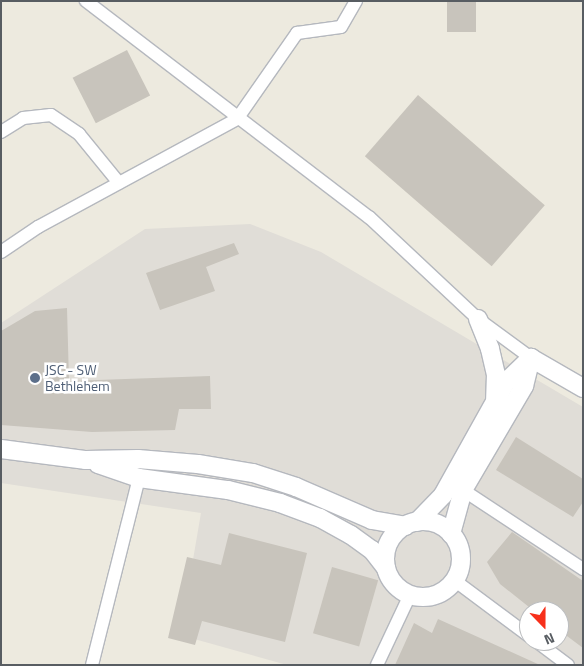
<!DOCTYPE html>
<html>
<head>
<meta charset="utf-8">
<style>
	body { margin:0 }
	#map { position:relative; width:584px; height:666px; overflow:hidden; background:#edeadf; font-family:"Titillium Web",sans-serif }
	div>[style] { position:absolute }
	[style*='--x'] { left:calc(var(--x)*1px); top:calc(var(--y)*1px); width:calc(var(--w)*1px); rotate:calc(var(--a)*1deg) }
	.industrial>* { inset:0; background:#e0ddd7 }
	.building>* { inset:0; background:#c8c4bc; transform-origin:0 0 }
	.roads { filter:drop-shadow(1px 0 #b5b8be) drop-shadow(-1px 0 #b5b8be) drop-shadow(0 1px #b5b8be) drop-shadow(0 -1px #b5b8be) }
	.street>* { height:12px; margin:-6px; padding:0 6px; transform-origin:6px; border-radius:6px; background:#fff }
	.secondary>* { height:18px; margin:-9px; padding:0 9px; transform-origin:9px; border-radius:9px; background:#fff }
	.secondary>.ring { margin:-9px; padding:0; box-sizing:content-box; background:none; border:18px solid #fff; border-radius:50% }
	.dots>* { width:14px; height:14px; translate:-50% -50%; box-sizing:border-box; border:2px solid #fff; border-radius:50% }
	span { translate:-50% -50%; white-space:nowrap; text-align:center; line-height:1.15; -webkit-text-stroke:5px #fff; paint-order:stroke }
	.service-label { font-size:14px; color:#4e5e75 }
	.left { translate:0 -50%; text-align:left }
	.frame { position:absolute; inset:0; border:2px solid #585d62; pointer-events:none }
	.north { position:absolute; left:519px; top:601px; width:50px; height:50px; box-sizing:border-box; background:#fff; border:1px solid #bcbec0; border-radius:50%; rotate:158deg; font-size:14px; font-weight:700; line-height:20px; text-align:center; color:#585d62 }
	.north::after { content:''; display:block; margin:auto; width:18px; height:22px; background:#f7301b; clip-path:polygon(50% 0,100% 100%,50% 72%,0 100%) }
</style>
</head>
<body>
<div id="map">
	<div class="industrial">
		<i style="clip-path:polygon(evenodd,250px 224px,321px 252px,583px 407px,583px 665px,287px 665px,180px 635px,201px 513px,1px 483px,1px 323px,145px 229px,250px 224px,529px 611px,559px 611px,559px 641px,529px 641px,529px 611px)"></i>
	</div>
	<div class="building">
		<i style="left:447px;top:1px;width:29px;height:31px"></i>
		<i style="left:127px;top:50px;width:51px;height:61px;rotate:63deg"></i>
		<i style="left:418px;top:95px;width:168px;height:81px;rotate:41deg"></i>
		<i style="clip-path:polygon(234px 243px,239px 254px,206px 267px,215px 291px,160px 310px,146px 273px)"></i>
		<i style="clip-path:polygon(67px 308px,69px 381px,210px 376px,211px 409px,179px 409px,175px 430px,92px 432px,1px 425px,1px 331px,35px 311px)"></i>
		<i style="clip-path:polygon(516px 437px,583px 479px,583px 502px,573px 517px,496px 470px)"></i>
		<i style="clip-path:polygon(512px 532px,583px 581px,583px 648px,559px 630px,559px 611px,534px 611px,500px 584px,487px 562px)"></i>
		<i style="clip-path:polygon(229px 533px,307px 553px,285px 642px,202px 621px,195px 645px,168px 638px,187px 557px,221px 565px)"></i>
		<i style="left:332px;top:567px;width:48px;height:69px;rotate:16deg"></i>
		<i style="clip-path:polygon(438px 619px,540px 665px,395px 665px,414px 623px,432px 633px)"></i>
	</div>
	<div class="roads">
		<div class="street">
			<i style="--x:86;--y:1;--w:356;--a:37.4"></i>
			<i style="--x:369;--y:217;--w:149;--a:43.1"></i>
			<i style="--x:478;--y:319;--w:66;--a:36.3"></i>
			<i style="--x:1;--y:132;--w:26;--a:-32"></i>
			<i style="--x:23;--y:118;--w:28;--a:-6"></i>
			<i style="--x:51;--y:115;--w:34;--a:34"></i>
			<i style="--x:79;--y:134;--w:63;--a:50.8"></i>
			<i style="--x:1;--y:252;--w:45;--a:-34"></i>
			<i style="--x:38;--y:227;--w:226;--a:-28.5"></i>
			<i style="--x:237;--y:119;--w:105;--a:-55.1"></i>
			<i style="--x:297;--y:33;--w:44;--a:-7.8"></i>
			<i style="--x:341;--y:27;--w:30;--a:-60"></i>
			<i style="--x:463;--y:490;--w:144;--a:33.4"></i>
			<i style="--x:454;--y:580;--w:94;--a:36.7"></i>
			<i style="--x:536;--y:641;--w:40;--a:37"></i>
			<i style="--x:92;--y:665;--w:193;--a:-75.9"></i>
			<i style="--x:377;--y:665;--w:77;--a:-64.8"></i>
		</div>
		<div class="secondary">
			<i style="--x:478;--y:319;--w:32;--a:68"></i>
			<i style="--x:490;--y:349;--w:26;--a:77"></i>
			<i style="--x:496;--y:374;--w:24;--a:92"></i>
			<i style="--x:531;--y:358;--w:60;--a:30"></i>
			<i style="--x:1;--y:449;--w:86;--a:7.4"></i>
			<i style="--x:86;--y:460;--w:52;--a:-1.1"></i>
			<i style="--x:138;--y:459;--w:60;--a:4.8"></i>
			<i style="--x:198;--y:464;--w:56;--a:9.3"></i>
			<i style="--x:253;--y:473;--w:45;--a:18"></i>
			<i style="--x:296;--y:487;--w:83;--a:23.5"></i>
			<i style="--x:372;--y:520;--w:34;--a:10"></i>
			<i style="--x:98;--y:464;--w:43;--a:18.9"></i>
			<i style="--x:139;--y:478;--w:90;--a:7.7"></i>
			<i style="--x:228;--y:490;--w:54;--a:14"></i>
			<i style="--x:280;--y:503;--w:43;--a:20.6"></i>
			<i style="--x:320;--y:518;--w:35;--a:29"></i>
			<i style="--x:351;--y:535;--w:26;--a:36"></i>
			<i style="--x:372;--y:550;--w:23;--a:52"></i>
			<i class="ring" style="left:385px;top:521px;width:58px;height:58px"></i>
			<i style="--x:417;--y:522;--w:37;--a:-46"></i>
			<i style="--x:443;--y:495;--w:129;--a:-60.9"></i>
			<i style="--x:506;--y:382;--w:35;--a:-44"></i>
			<i style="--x:451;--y:534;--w:46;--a:-74.7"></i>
			<i style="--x:463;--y:490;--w:121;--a:-59.6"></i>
			<i style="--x:524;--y:386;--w:29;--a:-76"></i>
		</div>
	</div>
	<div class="dots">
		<i style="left:35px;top:378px;background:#5c6f8a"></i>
	</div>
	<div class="service-label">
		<span class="left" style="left:45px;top:378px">JSC - SW<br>Bethlehem</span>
	</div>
	<div class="frame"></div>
	<div class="north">N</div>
</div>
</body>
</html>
